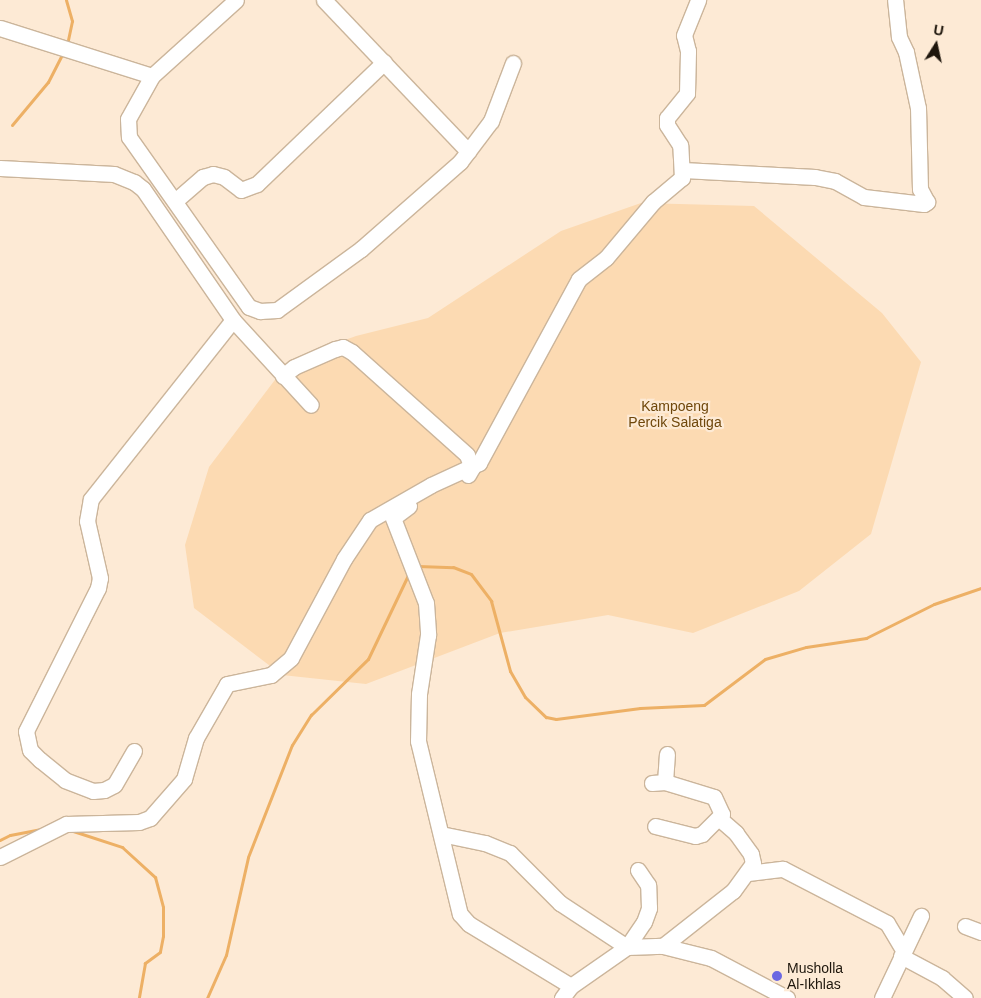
<!DOCTYPE html>
<html>
<head>
<meta charset="utf-8">
<style>
	body { margin:0 }
	#map { position:relative; width:981px; height:998px; overflow:hidden; background:#fdead5; font-family:Arial,sans-serif }
	div>[style] { position:absolute }
	[style*='--x'] { left:calc(var(--x)*1px); top:calc(var(--y)*1px); width:calc(var(--w)*1px); rotate:calc(var(--a)*1deg) }
	.green>* { inset:0; background:#fcdab2 }
	.stream>* { height:3px; margin:-1.5px; padding:0 1.5px; transform-origin:1.5px; border-radius:1.5px; background:#edb065 }
	.roads { filter:drop-shadow(1px 0 #cbb59b) drop-shadow(-1px 0 #cbb59b) drop-shadow(0 1px #cbb59b) drop-shadow(0 -1px #cbb59b) }
	.minor>* { height:15px; margin:-7.5px; padding:0 7.5px; transform-origin:7.5px; border-radius:7.5px; background:#fff }
	.dots>* { width:14px; height:14px; translate:-50% -50%; box-sizing:border-box; border:2px solid #fdead5; border-radius:50% }
	span { translate:-50% -50%; white-space:nowrap; text-align:center; line-height:1.15; -webkit-text-stroke:4.5px #fdead5; paint-order:stroke }
	.park-label { font-size:14px; color:#6f470b }
	.poi-label { font-size:14px; color:#1e160c }
	.left { translate:0 -50%; text-align:left }
	.north { position:absolute; left:911px; top:20px; width:50px; height:50px; -webkit-text-stroke:4px #fdead5; paint-order:stroke; rotate:10deg; font-size:14px; font-weight:700; line-height:20px; text-align:center; color:#1e160c }
	.north::after { content:''; display:block; margin:auto; width:18px; height:22px; background:#1e160c; clip-path:polygon(50% 0,100% 100%,50% 72%,0 100%) }
</style>
</head>
<body>
<div id="map">
	<div class="green">
		<i style="clip-path:polygon(641px 203px,754px 206px,882px 313px,921px 362px,871px 534px,799px 591px,693px 633px,608px 615px,500px 633px,366px 684px,282px 675px,194px 608px,185px 545px,209px 467px,290px 360px,356px 336px,428px 318px,561px 231px)"></i>
	</div>
	<div class="stream">
		<i style="--x:66;--y:0;--w:22;--a:74"></i>
		<i style="--x:72;--y:21;--w:24;--a:102"></i>
		<i style="--x:12;--y:125;--w:56;--a:-50.1"></i>
		<i style="--x:48;--y:82;--w:34;--a:-63"></i>
		<i style="--x:418;--y:566;--w:35;--a:2"></i>
		<i style="--x:453;--y:567;--w:19;--a:21"></i>
		<i style="--x:471;--y:574;--w:34;--a:53"></i>
		<i style="--x:491;--y:601;--w:73;--a:74.8"></i>
		<i style="--x:510;--y:671;--w:30;--a:60"></i>
		<i style="--x:525;--y:697;--w:29;--a:44"></i>
		<i style="--x:546;--y:717;--w:10;--a:11"></i>
		<i style="--x:556;--y:719;--w:85;--a:-7.5"></i>
		<i style="--x:640;--y:708;--w:64;--a:-2.7"></i>
		<i style="--x:704;--y:705;--w:76;--a:-37"></i>
		<i style="--x:765;--y:659;--w:43;--a:-16.3"></i>
		<i style="--x:806;--y:647;--w:61;--a:-8.5"></i>
		<i style="--x:866;--y:638;--w:76;--a:-26.6"></i>
		<i style="--x:934;--y:604;--w:50;--a:-18.8"></i>
		<i style="--x:73;--y:831;--w:52;--a:18.1"></i>
		<i style="--x:122;--y:847;--w:45;--a:42.3"></i>
		<i style="--x:155;--y:877;--w:31;--a:75"></i>
		<i style="--x:163;--y:907;--w:29;--a:90"></i>
		<i style="--x:163;--y:936;--w:16;--a:101"></i>
		<i style="--x:160;--y:952;--w:19;--a:144"></i>
		<i style="--x:145;--y:963;--w:36;--a:100"></i>
		<i style="--x:0;--y:840;--w:11;--a:-27"></i>
		<i style="--x:10;--y:835;--w:33;--a:-11"></i>
		<i style="--x:207;--y:998;--w:47;--a:-66.2"></i>
		<i style="--x:226;--y:955;--w:100;--a:-77.3"></i>
		<i style="--x:248;--y:857;--w:120;--a:-68.6"></i>
		<i style="--x:292;--y:745;--w:36;--a:-58"></i>
		<i style="--x:311;--y:715;--w:80;--a:-44.5"></i>
		<i style="--x:368;--y:659;--w:95;--a:-64.5"></i>
	</div>
	<div class="roads">
		<div class="minor">
			<i style="--x:324;--y:0;--w:209;--a:46.4"></i>
			<i style="--x:0;--y:28;--w:159;--a:17.5"></i>
			<i style="--x:152;--y:76;--w:49;--a:119.2"></i>
			<i style="--x:128;--y:119;--w:18;--a:87"></i>
			<i style="--x:129;--y:137;--w:208;--a:54.8"></i>
			<i style="--x:249;--y:307;--w:12;--a:20"></i>
			<i style="--x:260;--y:311;--w:17;--a:-3"></i>
			<i style="--x:277;--y:310;--w:104;--a:-36"></i>
			<i style="--x:361;--y:249;--w:132;--a:-41.3"></i>
			<i style="--x:460;--y:162;--w:51;--a:-52.9"></i>
			<i style="--x:491;--y:121;--w:62;--a:-69.2"></i>
			<i style="--x:152;--y:76;--w:113;--a:-42.1"></i>
			<i style="--x:0;--y:168;--w:114;--a:3"></i>
			<i style="--x:114;--y:174;--w:22;--a:22"></i>
			<i style="--x:134;--y:182;--w:11;--a:38"></i>
			<i style="--x:143;--y:189;--w:159;--a:55.5"></i>
			<i style="--x:233;--y:320;--w:115;--a:47.5"></i>
			<i style="--x:683;--y:170;--w:132;--a:3"></i>
			<i style="--x:815;--y:177;--w:20;--a:11"></i>
			<i style="--x:835;--y:181;--w:33;--a:29"></i>
			<i style="--x:864;--y:197;--w:60;--a:6.7"></i>
			<i style="--x:924;--y:204;--w:4;--a:-34"></i>
			<i style="--x:927;--y:202;--w:15;--a:-118"></i>
			<i style="--x:920;--y:189;--w:81;--a:-91.4"></i>
			<i style="--x:918;--y:108;--w:57;--a:-102.1"></i>
			<i style="--x:906;--y:52;--w:17;--a:-115"></i>
			<i style="--x:899;--y:37;--w:37;--a:-96"></i>
			<i style="--x:175;--y:201;--w:37;--a:-41"></i>
			<i style="--x:203;--y:177;--w:10;--a:-17"></i>
			<i style="--x:213;--y:174;--w:11;--a:15"></i>
			<i style="--x:224;--y:177;--w:21;--a:37"></i>
			<i style="--x:241;--y:190;--w:17;--a:-21"></i>
			<i style="--x:257;--y:184;--w:176;--a:-43.8"></i>
			<i style="--x:283;--y:376;--w:14;--a:-39"></i>
			<i style="--x:294;--y:367;--w:45;--a:-23.7"></i>
			<i style="--x:335;--y:349;--w:8;--a:-14"></i>
			<i style="--x:343;--y:347;--w:10;--a:29"></i>
			<i style="--x:352;--y:352;--w:154;--a:41.8"></i>
			<i style="--x:467;--y:455;--w:14;--a:69"></i>
			<i style="--x:472;--y:468;--w:8;--a:120"></i>
			<i style="--x:409;--y:506;--w:20;--a:143"></i>
			<i style="--x:393;--y:518;--w:91;--a:68.8"></i>
			<i style="--x:426;--y:603;--w:32;--a:86"></i>
			<i style="--x:428;--y:635;--w:60;--a:98.7"></i>
			<i style="--x:419;--y:694;--w:47;--a:91.2"></i>
			<i style="--x:418;--y:741;--w:178;--a:76.4"></i>
			<i style="--x:460;--y:914;--w:13;--a:48"></i>
			<i style="--x:469;--y:924;--w:119;--a:31.3"></i>
			<i style="--x:134;--y:751;--w:39;--a:120"></i>
			<i style="--x:114;--y:785;--w:11;--a:153"></i>
			<i style="--x:104;--y:790;--w:11;--a:175"></i>
			<i style="--x:93;--y:791;--w:30;--a:-159"></i>
			<i style="--x:65;--y:780;--w:32;--a:-141"></i>
			<i style="--x:40;--y:760;--w:14;--a:-135"></i>
			<i style="--x:30;--y:750;--w:19;--a:-102"></i>
			<i style="--x:26;--y:731;--w:160;--a:-63.3"></i>
			<i style="--x:98;--y:588;--w:10;--a:-79"></i>
			<i style="--x:100;--y:578;--w:58;--a:-102.8"></i>
			<i style="--x:87;--y:521;--w:22;--a:-80"></i>
			<i style="--x:91;--y:499;--w:228;--a:-51.6"></i>
			<i style="--x:665;--y:782;--w:28;--a:-86"></i>
			<i style="--x:652;--y:783;--w:13;--a:-4"></i>
			<i style="--x:665;--y:782;--w:51;--a:17"></i>
			<i style="--x:714;--y:797;--w:19;--a:65"></i>
			<i style="--x:722;--y:814;--w:28;--a:135"></i>
			<i style="--x:702;--y:834;--w:7;--a:164"></i>
			<i style="--x:695;--y:836;--w:41;--a:-166"></i>
			<i style="--x:441;--y:834;--w:45;--a:11.6"></i>
			<i style="--x:485;--y:843;--w:27;--a:22"></i>
			<i style="--x:510;--y:853;--w:71;--a:45"></i>
			<i style="--x:560;--y:903;--w:80;--a:33.3"></i>
			<i style="--x:627;--y:947;--w:30;--a:-56"></i>
			<i style="--x:644;--y:922;--w:15;--a:-70"></i>
			<i style="--x:649;--y:908;--w:23;--a:-92"></i>
			<i style="--x:648;--y:885;--w:18;--a:-124"></i>
			<i style="--x:0;--y:857;--w:74;--a:-26.6"></i>
			<i style="--x:66;--y:824;--w:73;--a:-1.6"></i>
			<i style="--x:139;--y:822;--w:12;--a:-20"></i>
			<i style="--x:150;--y:818;--w:52;--a:-48.9"></i>
			<i style="--x:184;--y:779;--w:43;--a:-73.7"></i>
			<i style="--x:196;--y:738;--w:62;--a:-60.1"></i>
			<i style="--x:227;--y:684;--w:45;--a:-11.6"></i>
			<i style="--x:271;--y:675;--w:26;--a:-40"></i>
			<i style="--x:291;--y:658;--w:112;--a:-61.8"></i>
			<i style="--x:344;--y:559;--w:47;--a:-56.3"></i>
			<i style="--x:370;--y:520;--w:70;--a:-29.8"></i>
			<i style="--x:431;--y:485;--w:53;--a:-24.6"></i>
			<i style="--x:479;--y:463;--w:209;--a:-61.5"></i>
			<i style="--x:579;--y:279;--w:34;--a:-38"></i>
			<i style="--x:606;--y:258;--w:73;--a:-50"></i>
			<i style="--x:653;--y:202;--w:38;--a:-40"></i>
			<i style="--x:682;--y:178;--w:33;--a:-93"></i>
			<i style="--x:680;--y:145;--w:24;--a:-123"></i>
			<i style="--x:667;--y:125;--w:7;--a:-90"></i>
			<i style="--x:667;--y:118;--w:32;--a:-51"></i>
			<i style="--x:687;--y:93;--w:42;--a:-88.6"></i>
			<i style="--x:688;--y:51;--w:16;--a:-104"></i>
			<i style="--x:684;--y:35;--w:38;--a:-68"></i>
			<i style="--x:748;--y:873;--w:35;--a:-7"></i>
			<i style="--x:783;--y:869;--w:117;--a:27.4"></i>
			<i style="--x:887;--y:923;--w:33;--a:59"></i>
			<i style="--x:965;--y:926;--w:17;--a:21"></i>
			<i style="--x:663;--y:946;--w:89;--a:-38.2"></i>
			<i style="--x:733;--y:891;--w:34;--a:-54"></i>
			<i style="--x:753;--y:863;--w:9;--a:-103"></i>
			<i style="--x:751;--y:854;--w:26;--a:-126"></i>
			<i style="--x:736;--y:833;--w:21;--a:-139"></i>
			<i style="--x:901;--y:956;--w:47;--a:28.2"></i>
			<i style="--x:942;--y:978;--w:30;--a:41"></i>
			<i style="--x:562;--y:998;--w:15;--a:-53"></i>
			<i style="--x:571;--y:986;--w:68;--a:-34.9"></i>
			<i style="--x:627;--y:947;--w:36;--a:-2"></i>
			<i style="--x:663;--y:946;--w:49;--a:14"></i>
			<i style="--x:711;--y:958;--w:86;--a:27.8"></i>
			<i style="--x:882;--y:998;--w:91;--a:-64.6"></i>
		</div>
	</div>
	<div class="dots">
		<i style="left:777px;top:976px;background:#6c68e2"></i>
	</div>
	<div class="park-label">
		<span style="left:675px;top:414px">Kampoeng<br>Percik Salatiga</span>
	</div>
	<div class="poi-label">
		<span class="left" style="left:787px;top:976px">Musholla<br>Al-Ikhlas</span>
	</div>
	<div class="north">U</div>
</div>
</body>
</html>
